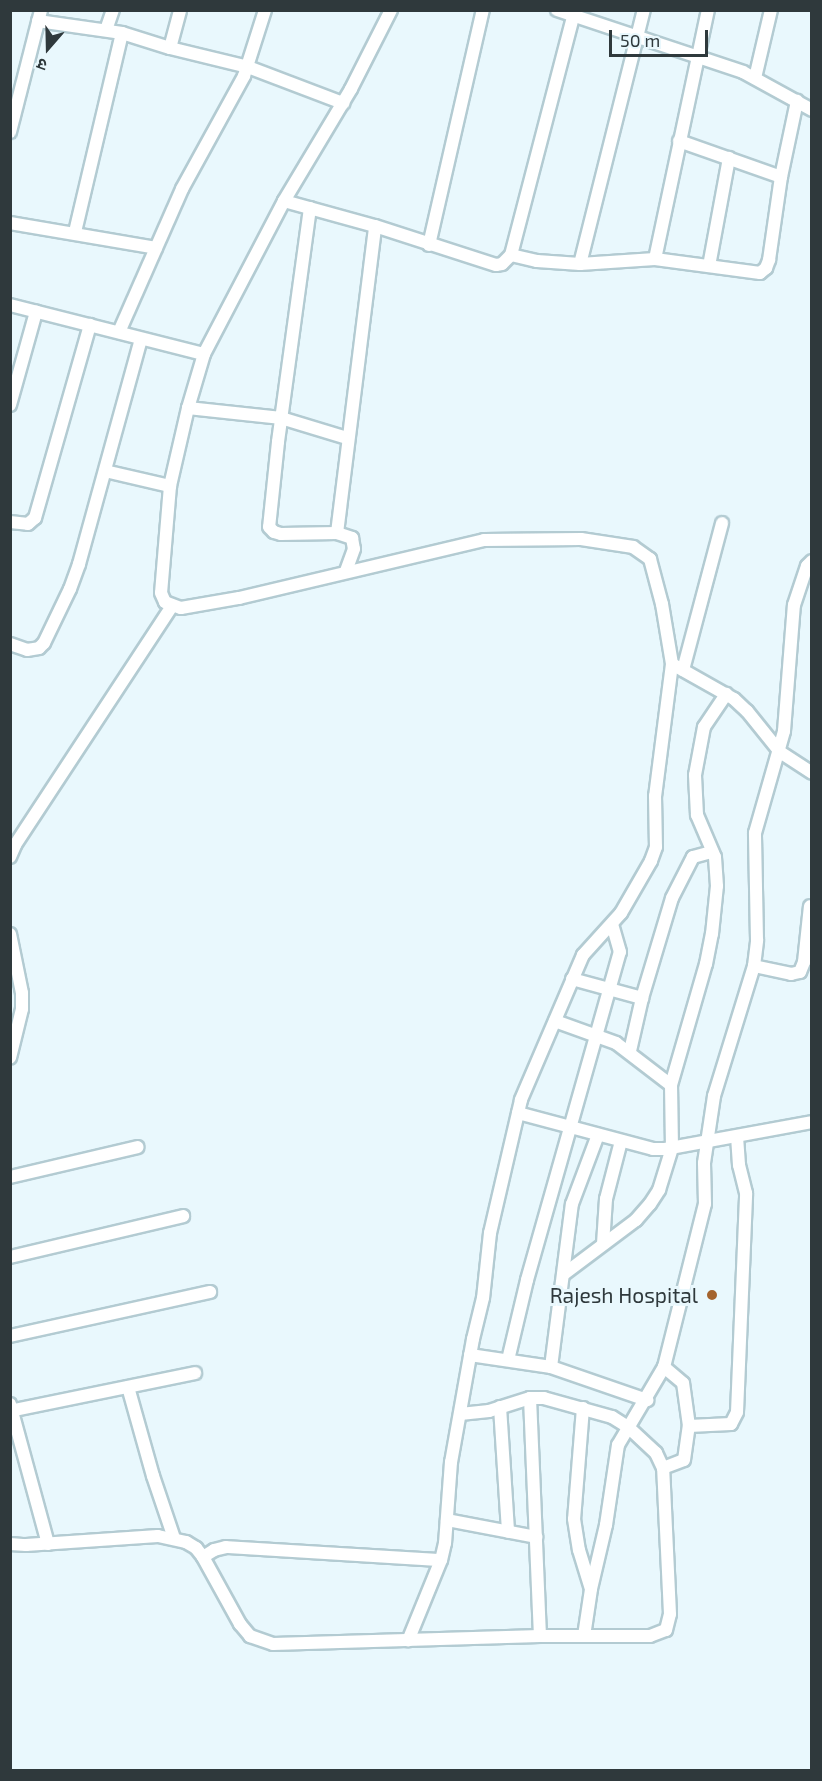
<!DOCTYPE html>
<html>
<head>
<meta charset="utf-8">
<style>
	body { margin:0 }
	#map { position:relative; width:822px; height:1781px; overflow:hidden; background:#e9f8fd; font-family:"Exo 2","Noto Sans Devanagari",sans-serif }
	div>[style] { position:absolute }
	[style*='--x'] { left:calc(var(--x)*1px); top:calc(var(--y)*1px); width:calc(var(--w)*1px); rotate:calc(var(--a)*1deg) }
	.roads { filter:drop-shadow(2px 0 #b3cbd2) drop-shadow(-2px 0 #b3cbd2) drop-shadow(0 2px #b3cbd2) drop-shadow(0 -2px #b3cbd2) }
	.minor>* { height:12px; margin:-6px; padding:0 6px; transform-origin:6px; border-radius:6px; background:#fff }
	.dots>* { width:16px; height:16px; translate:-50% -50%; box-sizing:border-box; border:3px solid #e9f8fd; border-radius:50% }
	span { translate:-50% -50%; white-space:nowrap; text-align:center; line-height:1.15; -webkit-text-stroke:6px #e9f8fd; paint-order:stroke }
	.poi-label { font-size:21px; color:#2f393c }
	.right { translate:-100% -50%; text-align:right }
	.frame { position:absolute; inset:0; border:12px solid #2f393c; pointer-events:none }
	.north { position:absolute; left:18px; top:18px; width:60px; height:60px; -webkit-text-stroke:4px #e9f8fd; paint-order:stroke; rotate:200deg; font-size:16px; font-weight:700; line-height:24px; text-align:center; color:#2f393c }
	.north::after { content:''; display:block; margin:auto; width:21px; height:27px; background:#2f393c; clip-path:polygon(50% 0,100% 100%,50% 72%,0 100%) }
	.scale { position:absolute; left:609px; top:30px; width:99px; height:27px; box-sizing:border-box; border:3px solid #2f393c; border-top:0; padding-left:8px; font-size:18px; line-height:21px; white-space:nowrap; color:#2f393c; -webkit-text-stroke:4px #e9f8fd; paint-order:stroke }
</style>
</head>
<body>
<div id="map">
	<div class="roads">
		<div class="minor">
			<i style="--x:391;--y:10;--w:89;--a:116.9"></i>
			<i style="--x:351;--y:89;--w:131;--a:120.9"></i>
			<i style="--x:284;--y:201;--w:173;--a:117.6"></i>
			<i style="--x:204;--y:354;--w:56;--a:106.5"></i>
			<i style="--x:188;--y:408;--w:80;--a:103"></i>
			<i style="--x:170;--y:486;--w:107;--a:94.8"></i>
			<i style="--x:161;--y:593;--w:10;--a:66"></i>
			<i style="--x:165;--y:602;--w:17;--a:21"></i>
			<i style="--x:181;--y:608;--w:59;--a:-9.8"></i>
			<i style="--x:239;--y:598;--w:252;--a:-13.3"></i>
			<i style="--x:484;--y:540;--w:97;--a:-0.6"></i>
			<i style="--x:581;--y:539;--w:53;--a:8.7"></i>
			<i style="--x:633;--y:547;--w:21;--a:35"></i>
			<i style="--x:650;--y:559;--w:47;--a:75.1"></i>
			<i style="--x:662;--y:604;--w:61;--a:80.5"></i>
			<i style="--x:672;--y:664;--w:133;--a:97.3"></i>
			<i style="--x:655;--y:796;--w:51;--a:88.9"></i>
			<i style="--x:656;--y:847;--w:15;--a:110"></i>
			<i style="--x:651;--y:861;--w:60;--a:120"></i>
			<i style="--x:621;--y:913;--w:57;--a:132.1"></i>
			<i style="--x:583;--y:955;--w:158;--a:113.2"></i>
			<i style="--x:521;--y:1100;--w:137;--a:103.1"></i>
			<i style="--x:490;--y:1233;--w:65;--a:96.1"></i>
			<i style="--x:483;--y:1298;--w:42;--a:103.7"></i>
			<i style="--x:473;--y:1339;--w:125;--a:100.1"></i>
			<i style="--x:451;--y:1462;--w:81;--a:94.2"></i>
			<i style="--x:445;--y:1543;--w:17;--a:103"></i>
			<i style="--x:441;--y:1560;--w:87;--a:112.2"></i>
			<i style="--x:557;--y:10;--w:196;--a:18.4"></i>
			<i style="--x:743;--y:72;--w:79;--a:28.8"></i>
			<i style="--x:38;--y:21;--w:85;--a:8.1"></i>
			<i style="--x:122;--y:33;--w:50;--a:17.4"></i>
			<i style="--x:170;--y:48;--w:80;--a:13.7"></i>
			<i style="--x:248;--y:67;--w:102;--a:20.8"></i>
			<i style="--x:106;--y:30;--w:21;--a:-71"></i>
			<i style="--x:170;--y:48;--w:39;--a:-75"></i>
			<i style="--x:755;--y:78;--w:70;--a:-76.8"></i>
			<i style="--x:10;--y:132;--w:126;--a:-75.7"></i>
			<i style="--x:679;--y:141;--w:108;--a:19.4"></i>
			<i style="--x:284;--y:201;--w:94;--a:15.4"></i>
			<i style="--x:375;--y:226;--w:127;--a:17.9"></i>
			<i style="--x:496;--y:265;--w:6;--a:-9"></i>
			<i style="--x:502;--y:264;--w:13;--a:-45"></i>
			<i style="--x:511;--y:255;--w:253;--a:-75.4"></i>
			<i style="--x:310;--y:208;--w:236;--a:97.8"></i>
			<i style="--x:278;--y:442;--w:85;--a:96"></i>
			<i style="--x:269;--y:527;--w:7;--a:45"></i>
			<i style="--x:274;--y:532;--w:7;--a:16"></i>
			<i style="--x:281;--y:534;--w:56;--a:-1"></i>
			<i style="--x:337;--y:533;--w:16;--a:18"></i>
			<i style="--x:352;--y:538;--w:11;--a:80"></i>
			<i style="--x:354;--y:549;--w:23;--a:110"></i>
			<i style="--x:10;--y:223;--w:148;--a:9.7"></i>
			<i style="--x:75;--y:232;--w:204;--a:-76.7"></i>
			<i style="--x:429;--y:245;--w:241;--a:-77.1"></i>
			<i style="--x:511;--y:255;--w:27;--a:13"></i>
			<i style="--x:537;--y:261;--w:43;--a:4"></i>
			<i style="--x:580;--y:264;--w:75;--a:-3.8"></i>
			<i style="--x:655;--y:259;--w:106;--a:7.6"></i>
			<i style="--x:760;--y:273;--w:8;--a:-40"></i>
			<i style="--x:766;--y:268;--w:9;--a:-69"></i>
			<i style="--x:769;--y:260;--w:84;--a:-81.8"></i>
			<i style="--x:781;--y:177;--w:78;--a:-78.1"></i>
			<i style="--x:655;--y:259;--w:255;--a:-78"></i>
			<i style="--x:580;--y:264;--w:262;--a:-75.9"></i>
			<i style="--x:709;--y:266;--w:110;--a:-79.5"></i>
			<i style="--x:10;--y:305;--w:200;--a:14.2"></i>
			<i style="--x:119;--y:332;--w:156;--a:-66.2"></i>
			<i style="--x:182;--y:189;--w:129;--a:-61.2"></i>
			<i style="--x:244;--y:76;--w:69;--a:-72.3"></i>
			<i style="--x:10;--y:405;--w:97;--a:-74.4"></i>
			<i style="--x:188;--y:408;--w:94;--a:6.1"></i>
			<i style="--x:281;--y:418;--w:69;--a:16.9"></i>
			<i style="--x:105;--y:471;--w:67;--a:13"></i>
			<i style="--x:10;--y:522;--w:18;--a:6"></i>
			<i style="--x:28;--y:524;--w:9;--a:-41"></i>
			<i style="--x:35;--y:518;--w:201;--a:-74.1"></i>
			<i style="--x:337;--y:533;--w:309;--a:-82.9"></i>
			<i style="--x:10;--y:644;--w:18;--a:19"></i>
			<i style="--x:27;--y:650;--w:12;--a:-9"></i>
			<i style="--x:39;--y:648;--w:7;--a:-45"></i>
			<i style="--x:44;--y:643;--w:60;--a:-64.3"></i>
			<i style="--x:70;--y:589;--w:27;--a:-70"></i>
			<i style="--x:79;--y:564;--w:233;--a:-74.6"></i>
			<i style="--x:672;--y:664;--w:71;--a:29.4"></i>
			<i style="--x:734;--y:699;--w:18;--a:43"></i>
			<i style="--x:747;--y:711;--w:53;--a:51.2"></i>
			<i style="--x:780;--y:752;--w:38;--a:33"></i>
			<i style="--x:683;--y:670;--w:152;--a:-75.1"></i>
			<i style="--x:10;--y:857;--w:13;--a:-67"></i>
			<i style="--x:15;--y:845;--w:286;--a:-56.7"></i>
			<i style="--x:10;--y:934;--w:60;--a:78.5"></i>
			<i style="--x:22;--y:993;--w:16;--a:90"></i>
			<i style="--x:22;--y:1009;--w:50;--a:103.8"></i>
			<i style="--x:754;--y:966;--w:38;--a:12"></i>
			<i style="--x:791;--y:974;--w:9;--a:-13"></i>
			<i style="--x:800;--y:972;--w:11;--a:-68"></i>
			<i style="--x:804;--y:962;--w:56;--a:-83.9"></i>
			<i style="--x:572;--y:979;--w:73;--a:15.2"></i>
			<i style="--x:555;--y:1021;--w:65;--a:19.8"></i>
			<i style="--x:616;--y:1043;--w:69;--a:37.4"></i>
			<i style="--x:630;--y:1051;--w:54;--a:-77.2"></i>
			<i style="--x:642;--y:998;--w:104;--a:-73.3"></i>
			<i style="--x:672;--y:898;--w:46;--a:-62.9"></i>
			<i style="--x:693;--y:857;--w:20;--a:-15"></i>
			<i style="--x:518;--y:1113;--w:140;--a:14.9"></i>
			<i style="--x:653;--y:1149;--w:12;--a:0"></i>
			<i style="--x:665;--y:1149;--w:149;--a:-10.4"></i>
			<i style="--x:10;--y:1177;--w:131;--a:-13.2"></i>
			<i style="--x:603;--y:1244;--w:45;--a:-86.2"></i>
			<i style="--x:606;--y:1199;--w:60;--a:-75.5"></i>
			<i style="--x:10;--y:1257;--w:178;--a:-13.3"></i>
			<i style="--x:564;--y:1274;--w:90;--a:-36.9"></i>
			<i style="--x:636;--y:1220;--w:21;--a:-49"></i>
			<i style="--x:650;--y:1204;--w:17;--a:-57"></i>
			<i style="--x:659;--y:1190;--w:44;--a:-72.8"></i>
			<i style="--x:672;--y:1148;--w:63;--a:-90.9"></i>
			<i style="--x:671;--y:1085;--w:126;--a:-73.9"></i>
			<i style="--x:706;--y:964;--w:31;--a:-79"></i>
			<i style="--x:712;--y:934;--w:48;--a:-84.1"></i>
			<i style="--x:717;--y:886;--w:29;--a:-94"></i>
			<i style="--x:715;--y:857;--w:46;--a:-113.2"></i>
			<i style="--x:697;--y:815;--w:40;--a:-92.9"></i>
			<i style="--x:695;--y:775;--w:49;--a:-79.4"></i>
			<i style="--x:704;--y:727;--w:40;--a:-56"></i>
			<i style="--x:10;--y:1336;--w:205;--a:-12.4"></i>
			<i style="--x:470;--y:1355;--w:82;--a:8.4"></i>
			<i style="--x:551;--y:1367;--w:102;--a:19"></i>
			<i style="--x:508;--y:1360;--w:82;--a:-76.6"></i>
			<i style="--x:527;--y:1280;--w:341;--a:-74.2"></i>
			<i style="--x:620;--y:952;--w:29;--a:-106"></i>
			<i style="--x:551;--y:1367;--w:164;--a:-82.7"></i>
			<i style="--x:572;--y:1204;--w:74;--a:-69.4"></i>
			<i style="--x:128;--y:1387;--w:92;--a:74.3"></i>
			<i style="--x:153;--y:1476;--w:65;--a:71.3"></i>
			<i style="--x:530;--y:1398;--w:238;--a:87.6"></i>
			<i style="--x:10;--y:1404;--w:145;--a:74.8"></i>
			<i style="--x:500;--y:1407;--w:125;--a:86.3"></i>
			<i style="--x:583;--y:1408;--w:111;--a:94.6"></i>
			<i style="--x:574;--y:1519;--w:31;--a:81"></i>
			<i style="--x:579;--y:1550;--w:39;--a:73"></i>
			<i style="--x:10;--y:1411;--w:189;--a:-11.6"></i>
			<i style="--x:689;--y:1426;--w:42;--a:-2.7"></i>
			<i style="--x:731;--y:1424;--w:13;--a:-63"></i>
			<i style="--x:737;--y:1412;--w:219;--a:-87.6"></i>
			<i style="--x:746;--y:1193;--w:29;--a:-104"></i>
			<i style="--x:739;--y:1165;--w:28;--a:-94"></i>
			<i style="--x:663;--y:1468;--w:22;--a:-21"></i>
			<i style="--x:684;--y:1460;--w:34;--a:-82"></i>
			<i style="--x:689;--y:1426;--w:43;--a:-97.9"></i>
			<i style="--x:683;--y:1383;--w:25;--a:-140"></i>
			<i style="--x:447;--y:1520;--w:91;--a:10.8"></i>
			<i style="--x:10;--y:1544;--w:16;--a:4"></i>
			<i style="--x:26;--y:1545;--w:132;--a:-3.9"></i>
			<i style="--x:158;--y:1536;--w:29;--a:12"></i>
			<i style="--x:186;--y:1542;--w:12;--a:31"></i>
			<i style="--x:196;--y:1548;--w:11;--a:52"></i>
			<i style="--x:203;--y:1557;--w:77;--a:61.1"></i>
			<i style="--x:240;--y:1624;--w:16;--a:50"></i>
			<i style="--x:250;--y:1636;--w:24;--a:19"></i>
			<i style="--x:273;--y:1644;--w:267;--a:-1.7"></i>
			<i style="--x:540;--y:1636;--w:110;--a:0"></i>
			<i style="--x:650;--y:1636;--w:17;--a:-21"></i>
			<i style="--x:666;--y:1630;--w:16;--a:-76"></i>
			<i style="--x:670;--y:1614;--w:146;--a:-92.7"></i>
			<i style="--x:663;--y:1468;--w:17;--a:-115"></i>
			<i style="--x:656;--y:1453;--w:38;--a:-137"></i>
			<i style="--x:628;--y:1427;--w:19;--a:-148"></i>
			<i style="--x:612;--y:1417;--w:71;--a:-164.4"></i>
			<i style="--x:544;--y:1398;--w:14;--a:180"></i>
			<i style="--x:530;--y:1398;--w:43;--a:162.4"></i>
			<i style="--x:489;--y:1411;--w:29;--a:174"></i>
			<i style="--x:203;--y:1557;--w:13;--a:-32"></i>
			<i style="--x:214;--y:1550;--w:12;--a:-14"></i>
			<i style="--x:226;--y:1547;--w:215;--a:3.5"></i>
			<i style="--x:584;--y:1636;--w:48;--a:-81.5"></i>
			<i style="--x:591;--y:1589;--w:66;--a:-76.8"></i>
			<i style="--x:606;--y:1525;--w:81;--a:-81.5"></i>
			<i style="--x:618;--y:1445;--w:91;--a:-59.5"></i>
			<i style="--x:664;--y:1367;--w:168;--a:-75.9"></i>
			<i style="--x:705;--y:1204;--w:41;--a:-91.4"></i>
			<i style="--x:704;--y:1163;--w:68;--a:-81.5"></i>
			<i style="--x:714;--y:1096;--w:136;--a:-72.9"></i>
			<i style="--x:754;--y:966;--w:26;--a:-83"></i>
			<i style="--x:757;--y:940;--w:107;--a:-91.1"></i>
			<i style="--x:755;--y:833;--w:106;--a:-74.1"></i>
			<i style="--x:784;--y:731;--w:126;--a:-85.5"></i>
			<i style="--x:794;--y:605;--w:41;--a:-71.6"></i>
			<i style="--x:807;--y:566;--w:7;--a:-45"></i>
		</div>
	</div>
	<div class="dots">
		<i style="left:712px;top:1295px;background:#a4642e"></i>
	</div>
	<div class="poi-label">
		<span class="right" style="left:698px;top:1295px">Rajesh Hospital</span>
	</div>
	<div class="frame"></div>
	<div class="north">उ</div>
	<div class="scale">50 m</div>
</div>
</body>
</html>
